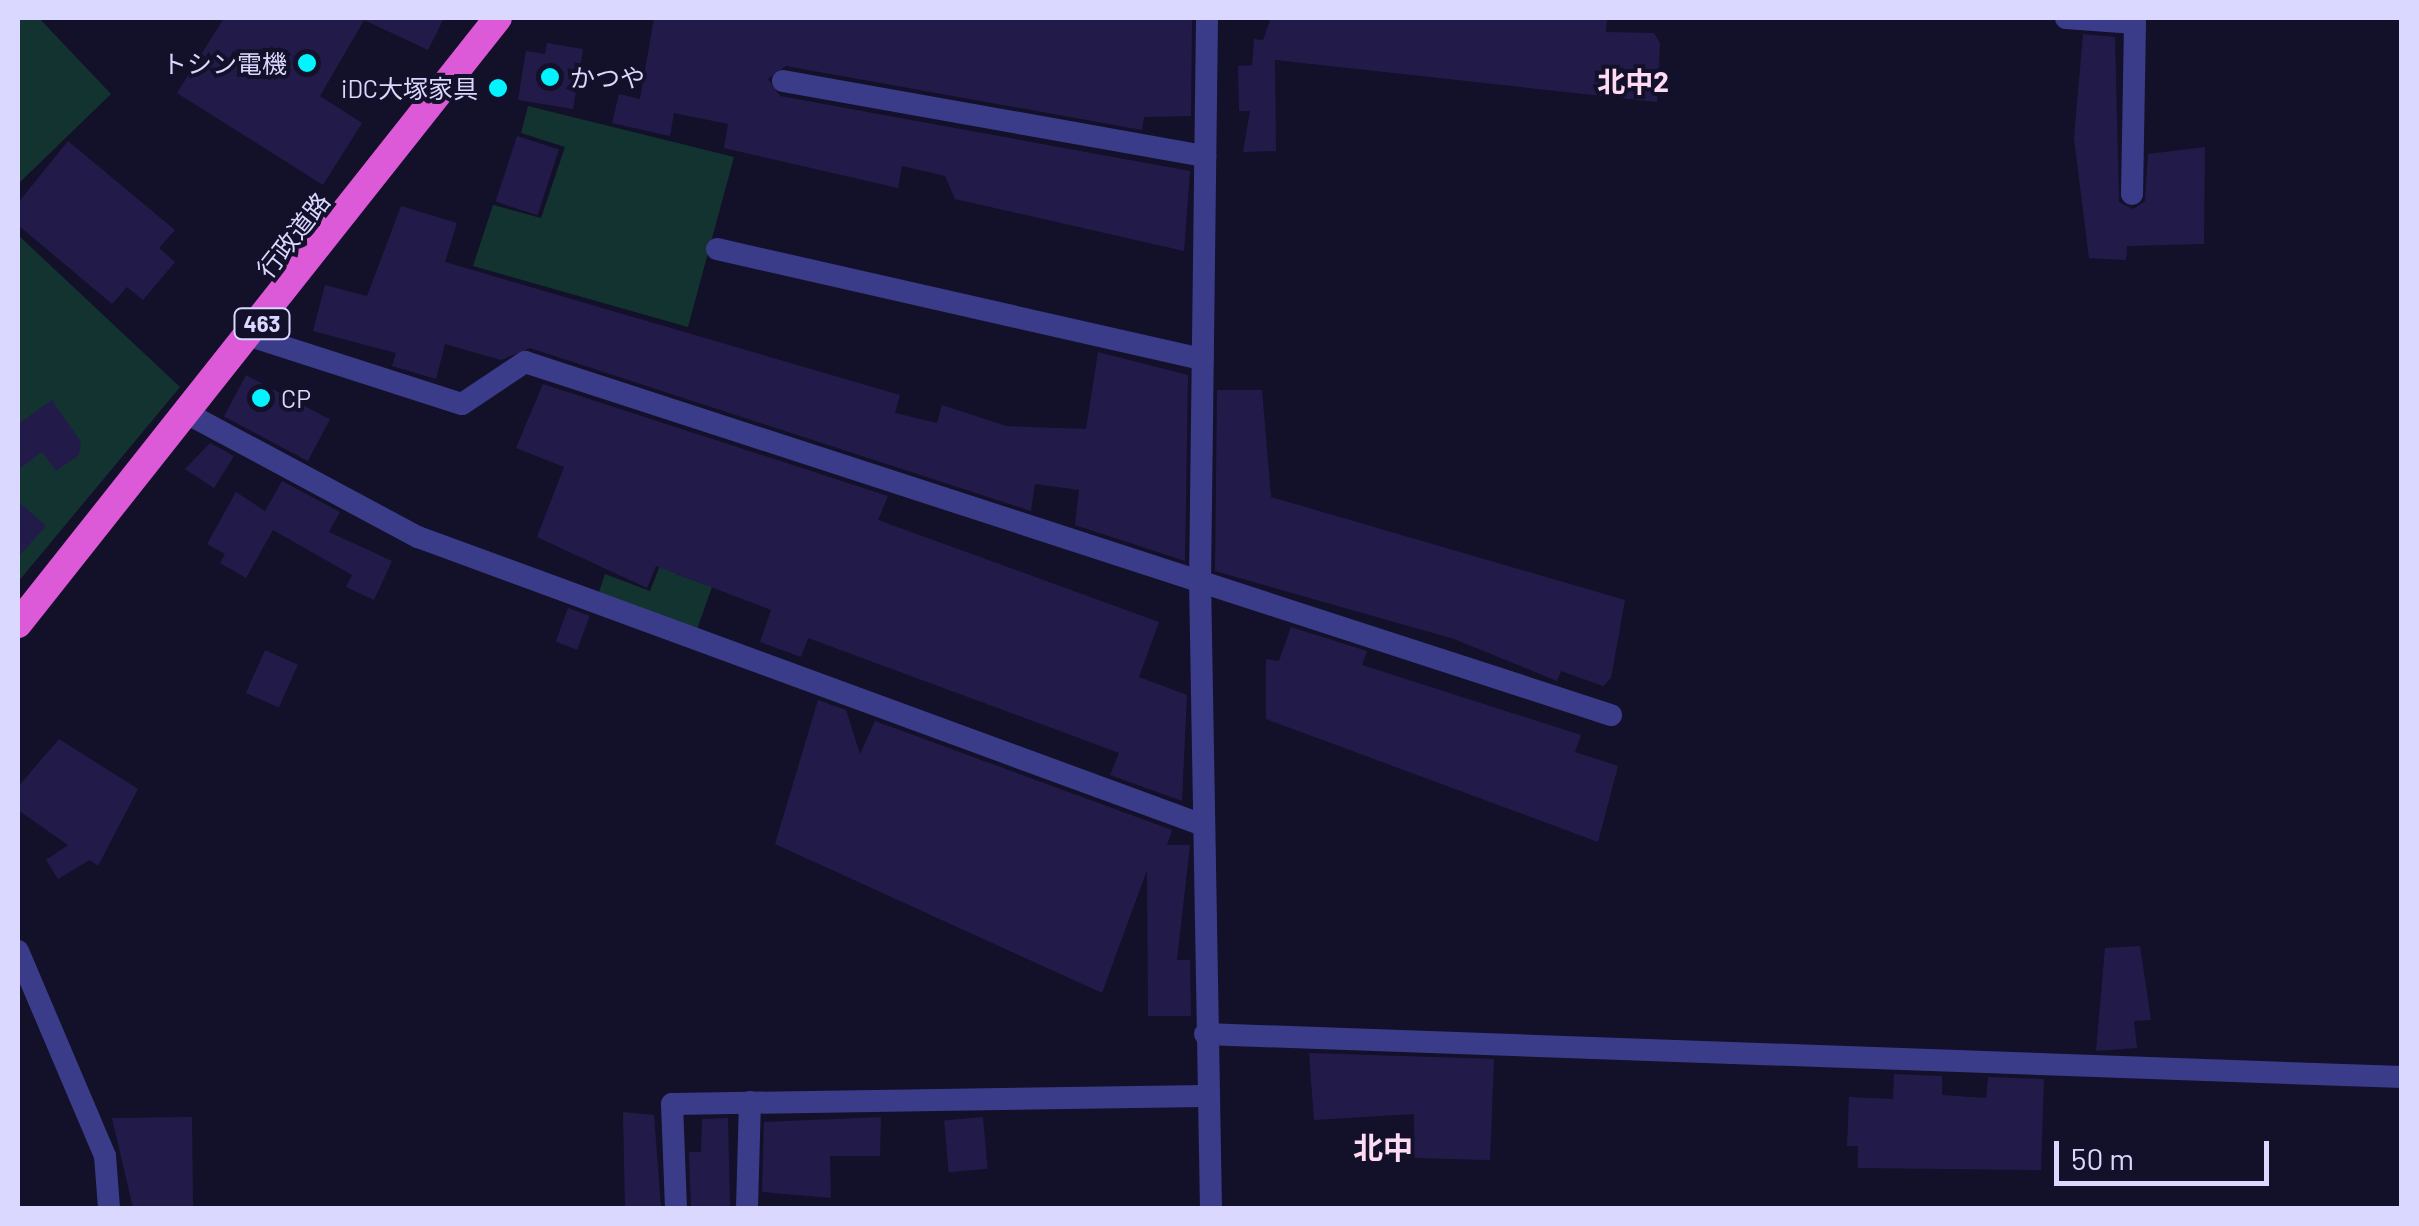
<!DOCTYPE html>
<html>
<head>
<meta charset="utf-8">
<style>
	body { margin:0 }
	#map { position:relative; width:2419px; height:1226px; overflow:hidden; background:#131029; font-family:Barlow,"Noto Sans JP",sans-serif }
	div>[style] { position:absolute }
	[style*='--x'] { left:calc(var(--x)*1px); top:calc(var(--y)*1px); width:calc(var(--w)*1px); rotate:calc(var(--a)*1deg) }
	.green>* { inset:0; background:#133330 }
	.building>* { inset:0; background:#221b4a; transform-origin:0 0 }
	.minor>* { height:22px; margin:-11px; padding:0 11px; transform-origin:11px; border-radius:11px; background:#3a3c89 }
	.trunk>* { height:28px; margin:-14px; padding:0 14px; transform-origin:14px; border-radius:14px; background:#dc59d7 }
	.dots>* { width:28px; height:28px; translate:-50% -50%; box-sizing:border-box; border:5px solid #131029; border-radius:50% }
	span { translate:-50% -50%; white-space:nowrap; text-align:center; line-height:1.15; -webkit-text-stroke:8px #131029; paint-order:stroke }
	.shield-label span { padding:2px 8px; background:#131029; border:2px solid; border-radius:8px; -webkit-text-stroke-width:0 }
	.shield-label { font-size:22px; color:#dad8ff; font-weight:700 }
	.poi-label { font-size:25px; color:#dad8ff }
	.right { translate:-100% -50%; text-align:right }
	.left { translate:0 -50%; text-align:left }
	.street-label { font-size:25px; color:#dad8ff }
	.neighbourhood-label { font-size:28px; color:#ffdaf3; font-weight:700 }
	.quarter-label { font-size:30px; color:#ffdaf3; font-weight:700 }
	.frame { position:absolute; inset:0; border:20px solid #dad8ff; pointer-events:none }
	.scale { position:absolute; left:2054px; top:1141px; width:215px; height:45px; box-sizing:border-box; border:5px solid #dad8ff; border-top:0; padding-left:12px; font-size:30px; line-height:35px; white-space:nowrap; color:#dad8ff; -webkit-text-stroke:8px #131029; paint-order:stroke }
</style>
</head>
<body>
<div id="map">
	<div class="green">
		<i style="clip-path:polygon(18px 18px,39px 18px,111px 94px,18px 184px)"></i>
		<i style="clip-path:polygon(528px 106px,734px 157px,688px 327px,473px 266px,493px 205px,541px 218px,565px 147px,521px 133px)"></i>
		<i style="clip-path:polygon(18px 235px,180px 387px,18px 582px)"></i>
		<i style="clip-path:polygon(681px 512px,696px 518px,676px 574px,712px 587px,696px 632px,598px 595px,605px 574px,650px 591px)"></i>
	</div>
	<div class="building">
		<i style="clip-path:polygon(224px 18px,444px 18px,428px 50px,364px 20px,320px 96px,362px 123px,323px 185px,177px 93px)"></i>
		<i style="clip-path:polygon(654px 18px,1192px 18px,1191px 116px,1144px 117px,1142px 130px,786px 66px,768px 79px,780px 96px,1190px 171px,1184px 251px,955px 199px,945px 176px,902px 166px,898px 188px,724px 148px,728px 124px,674px 113px,670px 136px,612px 123px,619px 94px,640px 99px)"></i>
		<i style="clip-path:polygon(1271px 18px,1607px 18px,1606px 32px,1654px 33px,1660px 43px,1657px 102px,1275px 60px,1276px 151px,1243px 152px,1250px 111px,1239px 111px,1238px 66px,1252px 65px,1254px 39px,1263px 40px)"></i>
		<i style="clip-path:polygon(2083px 34px,2115px 37px,2119px 202px,2133px 209px,2145px 201px,2148px 154px,2205px 147px,2204px 244px,2127px 246px,2126px 260px,2089px 258px,2074px 138px)"></i>
		<i style="clip-path:polygon(547px 43px,583px 49px,573px 109px,518px 100px,526px 51px,545px 54px)"></i>
		<i style="left:517px;top:136px;width:44px;height:69px;rotate:18deg"></i>
		<i style="clip-path:polygon(68px 141px,175px 230px,159px 248px,175px 262px,143px 300px,127px 287px,112px 304px,18px 225px,18px 203px)"></i>
		<i style="clip-path:polygon(401px 206px,457px 223px,445px 262px,900px 395px,895px 413px,937px 423px,942px 405px,1006px 426px,1086px 429px,1098px 352px,1188px 375px,1185px 561px,1075px 525px,1079px 490px,1035px 484px,1031px 511px,530px 348px,501px 360px,445px 344px,436px 379px,392px 366px,396px 353px,313px 331px,325px 285px,367px 296px)"></i>
		<i style="left:246px;top:375px;width:95px;height:47px;rotate:28deg"></i>
		<i style="clip-path:polygon(543px 384px,888px 496px,878px 520px,1159px 622px,1139px 677px,1187px 695px,1182px 801px,1110px 775px,1119px 753px,1052px 728px,808px 638px,801px 657px,760px 642px,771px 610px,656px 566px,647px 588px,537px 537px,564px 467px,516px 448px)"></i>
		<i style="clip-path:polygon(1217px 390px,1262px 390px,1271px 497px,1625px 600px,1611px 678px,1603px 686px,1561px 671px,1557px 681px,1454px 639px,1215px 571px)"></i>
		<i style="clip-path:polygon(52px 400px,81px 442px,79px 455px,56px 471px,42px 452px,18px 470px,18px 424px)"></i>
		<i style="clip-path:polygon(210px 443px,234px 456px,214px 488px,185px 469px)"></i>
		<i style="clip-path:polygon(282px 481px,340px 512px,329px 532px,392px 561px,374px 600px,346px 587px,352px 575px,273px 530px,246px 578px,220px 563px,225px 554px,207px 544px,236px 492px,265px 511px)"></i>
		<i style="clip-path:polygon(18px 501px,46px 526px,18px 557px)"></i>
		<i style="left:568px;top:608px;width:23px;height:36px;rotate:20deg"></i>
		<i style="clip-path:polygon(1291px 627px,1367px 651px,1362px 665px,1581px 735px,1575px 752px,1618px 766px,1598px 842px,1266px 719px,1266px 659px,1279px 661px)"></i>
		<i style="left:265px;top:650px;width:36px;height:47px;rotate:24deg"></i>
		<i style="clip-path:polygon(818px 700px,846px 710px,860px 754px,875px 721px,1172px 830px,1167px 845px,1190px 845px,1177px 960px,1190px 960px,1191px 1016px,1148px 1016px,1147px 870px,1102px 993px,775px 844px)"></i>
		<i style="clip-path:polygon(59px 739px,138px 789px,98px 866px,90px 860px,58px 879px,46px 860px,68px 845px,18px 810px,18px 787px)"></i>
		<i style="clip-path:polygon(2140px 946px,2151px 1020px,2134px 1021px,2137px 1048px,2096px 1051px,2105px 948px)"></i>
		<i style="clip-path:polygon(1309px 1053px,1494px 1059px,1490px 1160px,1414px 1158px,1414px 1114px,1314px 1120px)"></i>
		<i style="clip-path:polygon(1894px 1074px,1942px 1076px,1942px 1095px,1986px 1098px,1988px 1077px,2044px 1079px,2041px 1170px,1858px 1168px,1858px 1146px,1847px 1146px,1849px 1097px,1893px 1099px)"></i>
		<i style="clip-path:polygon(623px 1112px,654px 1115px,661px 1208px,625px 1208px)"></i>
		<i style="clip-path:polygon(192px 1117px,193px 1208px,133px 1208px,112px 1118px)"></i>
		<i style="clip-path:polygon(881px 1117px,880px 1156px,830px 1156px,831px 1198px,762px 1192px,764px 1122px)"></i>
		<i style="left:983px;top:1117px;width:52px;height:39px;rotate:85deg"></i>
		<i style="clip-path:polygon(728px 1118px,730px 1208px,691px 1208px,689px 1152px,701px 1152px,702px 1119px)"></i>
	</div>
	<div class="minor">
		<i style="--x:1207;--y:18;--w:561;--a:90.71"></i>
		<i style="--x:1200;--y:579;--w:629;--a:89"></i>
		<i style="--x:2066;--y:18;--w:69;--a:4.1"></i>
		<i style="--x:2135;--y:23;--w:171;--a:91"></i>
		<i style="--x:783;--y:81;--w:429;--a:10.1"></i>
		<i style="--x:717;--y:249;--w:498;--a:12.8"></i>
		<i style="--x:253;--y:337;--w:219;--a:17.8"></i>
		<i style="--x:462;--y:404;--w:76;--a:-33.7"></i>
		<i style="--x:525;--y:362;--w:1142;--a:18.01"></i>
		<i style="--x:190;--y:415;--w:259;--a:28.2"></i>
		<i style="--x:418;--y:537;--w:836;--a:20.15"></i>
		<i style="--x:18;--y:951;--w:223;--a:67"></i>
		<i style="--x:105;--y:1156;--w:52;--a:85.6"></i>
		<i style="--x:1205;--y:1034;--w:1198;--a:2.06"></i>
		<i style="--x:676;--y:1208;--w:104;--a:-92.2"></i>
		<i style="--x:672;--y:1104;--w:533;--a:-0.86"></i>
		<i style="--x:747;--y:1208;--w:106;--a:-88.4"></i>
	</div>
	<div class="trunk">
		<i style="--x:18;--y:624;--w:773;--a:-51.62"></i>
	</div>
	<div class="dots">
		<i style="left:307px;top:63px;background:#04f4ff"></i>
		<i style="left:550px;top:77px;background:#04f4ff"></i>
		<i style="left:498px;top:88px;background:#04f4ff"></i>
		<i style="left:261px;top:398px;background:#04f4ff"></i>
	</div>
	<div class="shield-label">
		<span style="left:262px;top:324px">463</span>
	</div>
	<div class="poi-label">
		<span class="right" style="left:287px;top:63px">トシン電機</span>
		<span class="left" style="left:570px;top:77px">かつや</span>
		<span class="right" style="left:478px;top:88px">iDC大塚家具</span>
		<span class="left" style="left:281px;top:398px">CP</span>
	</div>
	<div class="street-label">
		<span style="left:293px;top:235px;rotate:-52deg">行政道路</span>
	</div>
	<div class="neighbourhood-label">
		<span style="left:1633px;top:81px">北中2</span>
	</div>
	<div class="quarter-label">
		<span style="left:1383px;top:1147px">北中</span>
	</div>
	<div class="frame"></div>
	<div class="scale">50 m</div>
</div>
</body>
</html>
